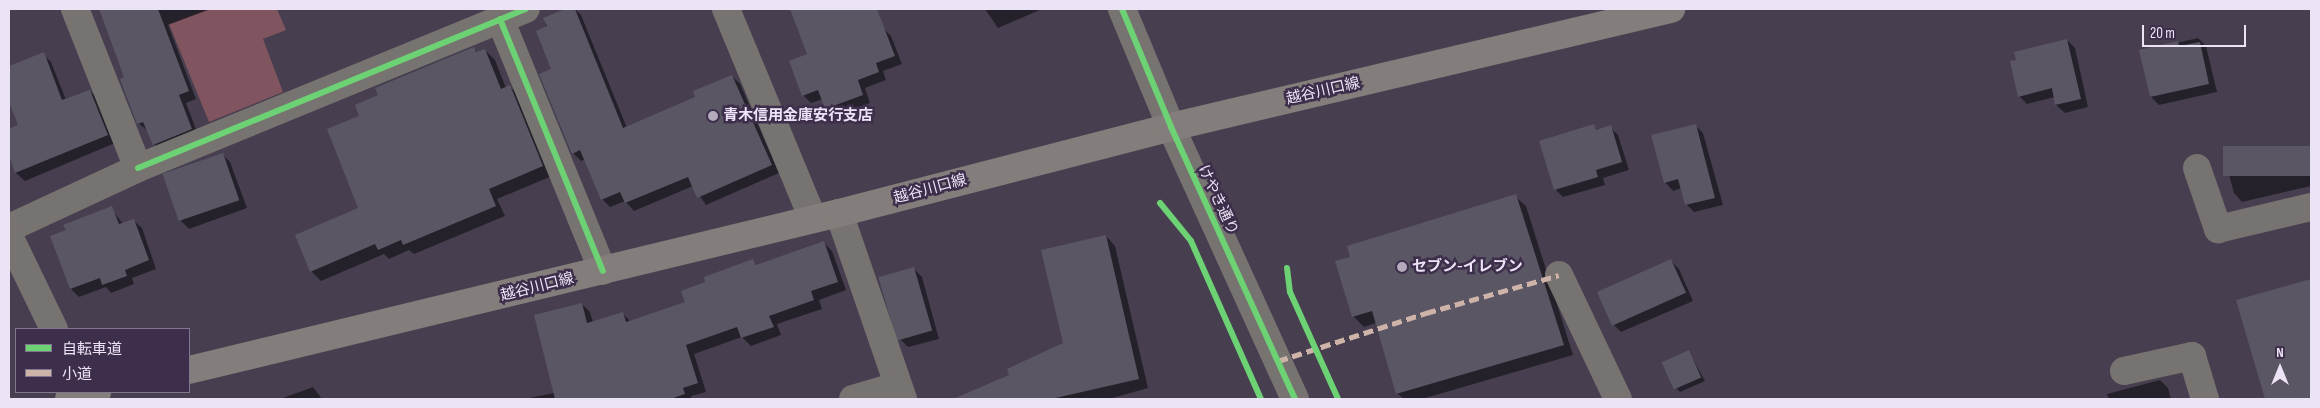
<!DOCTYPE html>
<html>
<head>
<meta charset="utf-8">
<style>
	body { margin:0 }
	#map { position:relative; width:2320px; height:408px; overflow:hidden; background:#473f4f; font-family:"Sofia Sans Condensed","Noto Sans JP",sans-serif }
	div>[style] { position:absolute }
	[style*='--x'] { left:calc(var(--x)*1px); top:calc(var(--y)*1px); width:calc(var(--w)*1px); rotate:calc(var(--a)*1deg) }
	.green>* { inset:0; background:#81555f }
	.shadow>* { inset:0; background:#0007 }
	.building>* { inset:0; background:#5b5664; transform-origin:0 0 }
	.minor>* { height:28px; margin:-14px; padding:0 14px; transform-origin:14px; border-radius:14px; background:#777371 }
	.tertiary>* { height:28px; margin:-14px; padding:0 14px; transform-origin:14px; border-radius:14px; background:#777371 }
	.secondary>* { height:28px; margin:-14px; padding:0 14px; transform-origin:14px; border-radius:14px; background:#837e7b }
	.quiet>* { height:5px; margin-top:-2.5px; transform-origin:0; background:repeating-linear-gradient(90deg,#ceb3a9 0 10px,transparent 0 15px) }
	.cycleway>* { height:6px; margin:-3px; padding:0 3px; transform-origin:3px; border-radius:3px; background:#6cd273 }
	.dots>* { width:14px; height:14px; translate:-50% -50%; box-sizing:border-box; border:2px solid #3d2e4b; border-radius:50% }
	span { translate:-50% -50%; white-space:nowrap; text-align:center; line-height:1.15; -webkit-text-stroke:5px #3d2e4b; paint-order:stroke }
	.street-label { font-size:15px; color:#ede3f6 }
	.poi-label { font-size:15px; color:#ede3f6; font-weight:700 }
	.left { translate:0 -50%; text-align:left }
	.frame { position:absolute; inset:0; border:10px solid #ede3f6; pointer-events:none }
	.legend { position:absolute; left:15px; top:328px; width:175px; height:65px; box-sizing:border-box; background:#3d2e4b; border:1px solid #83768f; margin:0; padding:6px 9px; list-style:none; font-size:15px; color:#ede3f6 }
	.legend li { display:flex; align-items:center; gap:10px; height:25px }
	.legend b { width:25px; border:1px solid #83768f }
	.north { position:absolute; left:2255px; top:343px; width:50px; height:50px; -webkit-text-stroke:4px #3d2e4b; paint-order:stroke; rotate:0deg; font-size:14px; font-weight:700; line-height:20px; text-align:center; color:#ede3f6 }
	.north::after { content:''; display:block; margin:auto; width:18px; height:22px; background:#ede3f6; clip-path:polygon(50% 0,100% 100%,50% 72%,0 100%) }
	.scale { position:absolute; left:2142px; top:25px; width:104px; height:22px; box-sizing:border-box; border:2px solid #ede3f6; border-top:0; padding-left:6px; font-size:15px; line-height:18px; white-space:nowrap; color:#ede3f6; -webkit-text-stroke:4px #3d2e4b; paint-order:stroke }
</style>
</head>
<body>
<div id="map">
	<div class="green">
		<i style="clip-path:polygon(209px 9px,277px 9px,286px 30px,263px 39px,283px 92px,209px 122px,169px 24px)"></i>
	</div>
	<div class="shadow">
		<i style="clip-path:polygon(100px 9px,211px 9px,168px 25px,196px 99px,186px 103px,199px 137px,162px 152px,154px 144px,148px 131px,138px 123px,126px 78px)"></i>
		<i style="clip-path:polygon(569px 9px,575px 9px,581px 15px,627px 128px,697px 98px,732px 76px,740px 84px,779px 173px,706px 205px,693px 186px,634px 211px,625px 201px,610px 207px,602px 199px,585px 159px,581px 161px,573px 153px,553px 70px,545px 19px)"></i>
		<i style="clip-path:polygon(985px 9px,1042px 9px,998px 28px)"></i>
		<i style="clip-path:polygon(883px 28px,891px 36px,902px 64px,883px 71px,886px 80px,865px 88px,870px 103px,834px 116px,823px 99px,811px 103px,803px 95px)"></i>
		<i style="clip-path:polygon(2198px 38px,2206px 46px,2217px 92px,2159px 105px,2151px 97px,2141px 51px)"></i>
		<i style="clip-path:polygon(2067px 40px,2075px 48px,2088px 107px,2065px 113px,2056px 105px,2055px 97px,2027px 104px,2019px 96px)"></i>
		<i style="clip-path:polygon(474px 49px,478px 53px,485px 50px,495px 60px,506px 88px,510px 87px,520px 96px,552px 176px,497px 199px,505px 216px,414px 254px,409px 250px,389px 259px,384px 254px,321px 281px,311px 271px,360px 209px,360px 117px,380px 96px)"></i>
		<i style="clip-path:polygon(43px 54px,51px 62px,66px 100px,90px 91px,98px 99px,115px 143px,25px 181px,16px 173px,9px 152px,9px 130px,20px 126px,9px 98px,9px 67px)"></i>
		<i style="clip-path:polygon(1695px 125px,1703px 133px,1723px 205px,1694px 212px,1686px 204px,1682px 188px,1673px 191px,1665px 182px)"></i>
		<i style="clip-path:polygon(1593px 126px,1598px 131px,1610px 127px,1618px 135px,1629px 170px,1603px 178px,1605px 185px,1563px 197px,1555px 189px)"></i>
		<i style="clip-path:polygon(2311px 147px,2311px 186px,2242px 202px,2234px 193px,2227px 167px)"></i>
		<i style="clip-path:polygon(222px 154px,230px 162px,247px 208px,189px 229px,181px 221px)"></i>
		<i style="clip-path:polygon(1515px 196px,1526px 206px,1573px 355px,1422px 399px,1404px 399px,1397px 393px,1376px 323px,1364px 327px,1353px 316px,1351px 258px)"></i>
		<i style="clip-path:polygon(111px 208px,123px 224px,133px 220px,142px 228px,156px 269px,132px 278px,134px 284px,111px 293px,106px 287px,79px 297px,71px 289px,67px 231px)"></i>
		<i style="clip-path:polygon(1106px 236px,1115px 246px,1148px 388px,1109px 399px,956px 399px,1011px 375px,1065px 344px)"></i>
		<i style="clip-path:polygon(824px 243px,832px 251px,846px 290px,819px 300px,822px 309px,777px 324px,781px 335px,751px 346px,742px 337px,694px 354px,706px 392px,691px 396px,692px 399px,524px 399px,554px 393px,582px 304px,590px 312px,593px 322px,622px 313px,630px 321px,686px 303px,707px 283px,753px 261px,758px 266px)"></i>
		<i style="clip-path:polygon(1671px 261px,1679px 269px,1693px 301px,1621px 332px,1613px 324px,1599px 292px)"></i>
		<i style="clip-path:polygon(914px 269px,922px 277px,939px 339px,908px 347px,900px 339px)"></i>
		<i style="clip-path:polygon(2311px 280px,2311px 399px,2266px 399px,2238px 301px)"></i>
		<i style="clip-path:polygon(1689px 352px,1705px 381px,1680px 392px,1676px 388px)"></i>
		<i style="clip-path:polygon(2160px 380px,2168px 388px,2171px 399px,2109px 399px,2107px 394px)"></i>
		<i style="clip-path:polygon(313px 387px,322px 399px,280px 399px)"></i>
	</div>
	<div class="building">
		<i style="clip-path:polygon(99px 9px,158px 9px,189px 91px,179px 95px,192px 129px,153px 145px,143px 122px,137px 124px,120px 79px,124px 77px)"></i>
		<i style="clip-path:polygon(565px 9px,575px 9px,623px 128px,695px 97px,693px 91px,732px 75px,772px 165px,697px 198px,688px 177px,625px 203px,620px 192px,601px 200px,580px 150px,572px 154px,539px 74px,551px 69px,536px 31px,547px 26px,543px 18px)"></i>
		<i style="clip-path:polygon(790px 9px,877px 9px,895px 56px,876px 63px,879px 72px,858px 80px,863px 95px,825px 109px,818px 90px,802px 96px,789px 61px,807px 54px)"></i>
		<i style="clip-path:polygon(2067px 39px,2081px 99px,2055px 105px,2052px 88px,2018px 97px,2010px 61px,2016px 60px,2014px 52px)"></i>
		<i style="clip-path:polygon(2178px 41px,2179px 46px,2200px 42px,2209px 84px,2150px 97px,2139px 50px)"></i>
		<i style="clip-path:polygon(474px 47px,476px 52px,485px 49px,501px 89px,510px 85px,543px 166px,489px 189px,496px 206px,403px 245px,401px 240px,378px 250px,375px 244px,310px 272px,295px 235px,358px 208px,327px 129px,359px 116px,355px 105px,378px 95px,375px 88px)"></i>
		<i style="clip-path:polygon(44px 52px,62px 100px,90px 90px,108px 135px,15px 173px,9px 155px,9px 129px,18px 125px,9px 102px,9px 66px)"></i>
		<i style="clip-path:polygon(1594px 124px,1596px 130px,1611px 125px,1622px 162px,1596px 170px,1598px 177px,1554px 190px,1539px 141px)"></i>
		<i style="clip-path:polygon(1696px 124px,1715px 198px,1685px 205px,1678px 179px,1664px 183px,1651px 135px)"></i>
		<i style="left:2311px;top:146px;width:30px;height:88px;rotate:90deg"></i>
		<i style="left:223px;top:153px;width:50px;height:64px;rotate:71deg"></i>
		<i style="clip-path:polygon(1516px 194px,1564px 345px,1396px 394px,1372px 311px,1352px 317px,1335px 261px,1350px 257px,1347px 246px)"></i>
		<i style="clip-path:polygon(112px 206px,119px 224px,134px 219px,149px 260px,125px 270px,127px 276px,102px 285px,100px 278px,70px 289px,50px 236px,66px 230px,63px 225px)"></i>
		<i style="clip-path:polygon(1106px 235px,1139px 379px,1051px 399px,953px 399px,1009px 375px,1007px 369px,1063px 343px,1041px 250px)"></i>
		<i style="clip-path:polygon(824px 241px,838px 282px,811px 291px,814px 300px,769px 316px,774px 327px,741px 338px,737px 327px,686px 345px,698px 383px,683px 388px,685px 394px,670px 399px,555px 399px,534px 315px,582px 303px,587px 323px,623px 312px,626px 322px,685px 302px,681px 291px,705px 282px,704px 277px,753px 259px,756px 265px)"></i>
		<i style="left:1671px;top:259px;width:37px;height:81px;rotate:66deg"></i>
		<i style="left:914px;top:267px;width:66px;height:37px;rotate:74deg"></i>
		<i style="clip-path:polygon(2311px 279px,2311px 399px,2265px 399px,2236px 300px)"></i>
		<i style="left:1689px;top:350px;width:30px;height:30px;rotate:66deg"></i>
	</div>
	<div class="minor">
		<i style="--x:726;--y:9;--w:227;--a:67.5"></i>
		<i style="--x:500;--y:19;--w:272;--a:67.8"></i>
		<i style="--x:138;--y:168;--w:419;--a:-22.3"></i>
		<i style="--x:2197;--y:168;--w:65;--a:71"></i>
		<i style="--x:2218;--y:229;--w:96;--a:-13.3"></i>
		<i style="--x:839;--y:213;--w:197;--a:71"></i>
		<i style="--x:9;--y:228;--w:142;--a:-24.9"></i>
		<i style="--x:138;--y:168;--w:171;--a:-111.6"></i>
		<i style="--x:9;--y:236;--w:103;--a:64.2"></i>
		<i style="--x:1559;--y:275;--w:137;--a:64.6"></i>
		<i style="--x:2124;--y:371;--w:70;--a:-12.4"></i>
		<i style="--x:2192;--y:356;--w:45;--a:73.2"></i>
		<i style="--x:853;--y:399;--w:46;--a:-16.5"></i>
	</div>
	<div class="tertiary">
		<i style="--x:1122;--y:9;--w:128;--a:67.4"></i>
		<i style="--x:1171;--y:127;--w:299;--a:65.5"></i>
	</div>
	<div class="secondary">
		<i style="--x:189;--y:370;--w:669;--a:-13.58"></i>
		<i style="--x:839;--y:213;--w:343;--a:-14.5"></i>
		<i style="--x:1171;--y:127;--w:514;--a:-13.28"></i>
		<i style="--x:69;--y:399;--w:29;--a:-14"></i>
	</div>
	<div class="quiet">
		<i style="--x:1278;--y:361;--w:156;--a:-18"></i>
		<i style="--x:1426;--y:313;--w:138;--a:-15.9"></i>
	</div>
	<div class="cycleway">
		<i style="--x:1122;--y:9;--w:128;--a:67.4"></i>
		<i style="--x:1171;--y:127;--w:299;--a:65.5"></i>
		<i style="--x:500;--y:19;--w:272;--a:67.8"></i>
		<i style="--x:138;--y:168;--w:419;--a:-22.3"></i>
		<i style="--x:1160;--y:203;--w:49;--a:50.8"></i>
		<i style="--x:1191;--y:241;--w:173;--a:66.1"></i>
		<i style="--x:1287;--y:268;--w:24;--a:83"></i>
		<i style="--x:1290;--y:292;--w:117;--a:65.8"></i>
	</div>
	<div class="dots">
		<i style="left:713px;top:116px;background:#b3aabc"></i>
		<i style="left:1402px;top:267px;background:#b3aabc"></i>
	</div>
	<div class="street-label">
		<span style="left:1323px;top:91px;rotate:-13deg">越谷川口線</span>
		<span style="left:930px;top:189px;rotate:-15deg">越谷川口線</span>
		<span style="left:1218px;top:200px;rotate:65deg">けやき通り</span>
		<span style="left:537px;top:287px;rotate:-14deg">越谷川口線</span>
	</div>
	<div class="poi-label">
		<span class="left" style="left:723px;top:116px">青木信用金庫安行支店</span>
		<span class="left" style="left:1412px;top:267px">セブン-イレブン</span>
	</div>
	<div class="frame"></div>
	<ul class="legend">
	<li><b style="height:6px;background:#6cd273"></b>自転車道</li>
	<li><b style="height:6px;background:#ceb3a9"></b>小道</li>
	</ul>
	<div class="north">N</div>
	<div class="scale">20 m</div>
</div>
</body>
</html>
